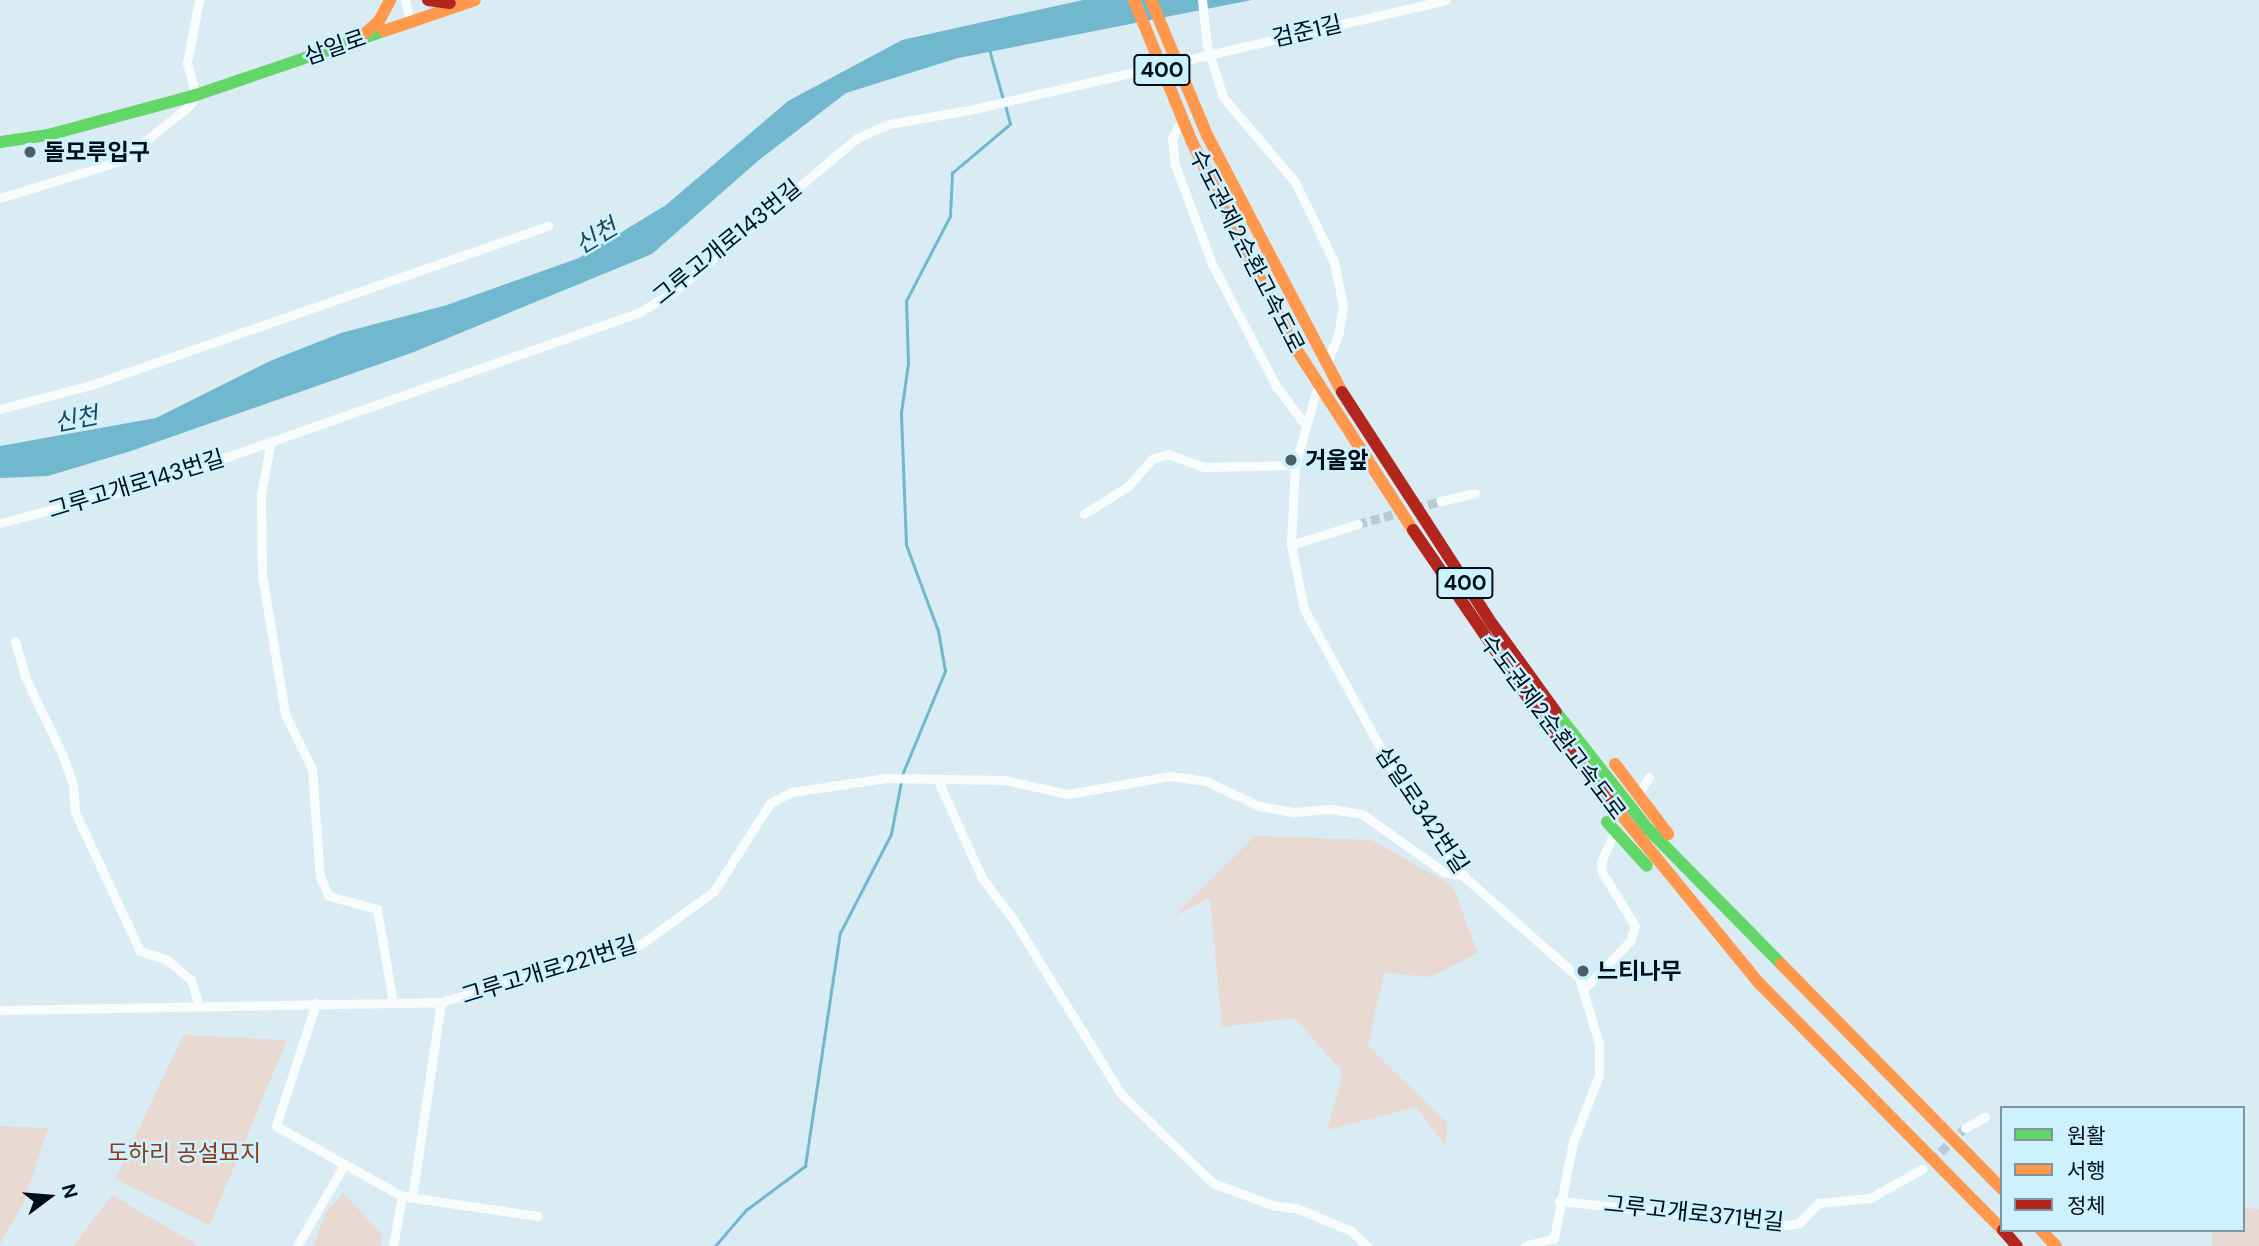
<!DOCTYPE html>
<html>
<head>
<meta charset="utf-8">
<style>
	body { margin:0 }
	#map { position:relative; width:2259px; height:1246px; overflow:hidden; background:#d9ecf4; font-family:"DM Sans","Noto Sans KR",sans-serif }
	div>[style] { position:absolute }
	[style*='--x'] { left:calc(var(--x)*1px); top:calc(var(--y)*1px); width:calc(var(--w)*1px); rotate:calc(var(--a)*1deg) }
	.green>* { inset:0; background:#e9d9d3 }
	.water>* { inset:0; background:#71b8ce }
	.stream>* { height:2.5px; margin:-1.25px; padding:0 1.25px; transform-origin:1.25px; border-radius:1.25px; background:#71b8ce }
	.street-tunnel>* { height:9px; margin-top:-4.5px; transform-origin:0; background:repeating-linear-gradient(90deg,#b8cbd3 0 9px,transparent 0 13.5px) }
	.street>* { height:9px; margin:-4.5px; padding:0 4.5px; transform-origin:4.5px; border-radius:4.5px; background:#f9fcfd }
	.fast>* { height:12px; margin:-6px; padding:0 6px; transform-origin:6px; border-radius:6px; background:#63d668 }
	.slow>* { height:12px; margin:-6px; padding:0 6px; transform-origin:6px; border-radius:6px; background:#ff974d }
	.jam>* { height:12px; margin:-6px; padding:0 6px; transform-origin:6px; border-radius:6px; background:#b3261e }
	.dots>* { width:19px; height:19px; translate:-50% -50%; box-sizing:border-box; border:4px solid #cef1ff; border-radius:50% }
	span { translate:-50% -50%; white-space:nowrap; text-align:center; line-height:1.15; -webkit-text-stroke:5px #cef1ff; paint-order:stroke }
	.shield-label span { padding:2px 5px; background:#cef1ff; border:2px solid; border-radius:5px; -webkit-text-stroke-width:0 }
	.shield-label { font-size:21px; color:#000f17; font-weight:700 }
	.street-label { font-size:23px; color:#000f17 }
	.poi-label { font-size:23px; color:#000f17; font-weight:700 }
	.left { translate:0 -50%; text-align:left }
	.park-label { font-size:23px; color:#8e390f }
	.water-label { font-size:24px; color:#1c4452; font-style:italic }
	.legend { position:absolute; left:2000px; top:1106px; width:245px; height:126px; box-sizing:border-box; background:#cef1ff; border:2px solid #7c97a2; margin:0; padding:9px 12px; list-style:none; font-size:21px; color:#000f17 }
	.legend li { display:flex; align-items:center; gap:14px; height:35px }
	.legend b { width:35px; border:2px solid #7c97a2 }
	.north { position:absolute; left:14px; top:1162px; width:70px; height:70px; -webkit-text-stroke:5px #cef1ff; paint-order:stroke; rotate:74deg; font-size:19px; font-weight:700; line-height:28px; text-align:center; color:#000f17 }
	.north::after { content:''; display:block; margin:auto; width:24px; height:32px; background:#000f17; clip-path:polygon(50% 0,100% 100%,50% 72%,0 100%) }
</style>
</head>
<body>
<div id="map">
	<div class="green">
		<i style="clip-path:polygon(1255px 836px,1372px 840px,1453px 886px,1478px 953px,1430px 977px,1384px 973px,1368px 1046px,1447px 1123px,1446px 1147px,1416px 1107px,1327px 1130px,1343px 1073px,1295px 1018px,1222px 1027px,1210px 898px,1173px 917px)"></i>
		<i style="clip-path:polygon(183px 1035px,287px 1040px,210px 1225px,115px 1179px)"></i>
		<i style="clip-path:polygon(0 1126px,48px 1128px,24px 1202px,0 1244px)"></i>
		<i style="clip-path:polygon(343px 1193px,382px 1234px,381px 1246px,313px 1246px,326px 1213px)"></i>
		<i style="clip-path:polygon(112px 1195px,196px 1244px,195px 1246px,73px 1246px)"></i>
		<i style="clip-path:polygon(2243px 1208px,2259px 1209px,2259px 1246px,2212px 1246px,2212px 1230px,2243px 1230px)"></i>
	</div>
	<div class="water">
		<i style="clip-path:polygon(1083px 0,1252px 0,958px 58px,846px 93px,759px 160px,652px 254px,414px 352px,131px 451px,48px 476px,0 478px,0 446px,156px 418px,270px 361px,341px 333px,447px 305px,579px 258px,666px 205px,788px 101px,902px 40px)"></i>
	</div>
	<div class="stream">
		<i style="--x:990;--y:51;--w:49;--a:74.5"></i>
		<i style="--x:902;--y:775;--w:113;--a:-67.5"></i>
		<i style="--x:945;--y:671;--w:41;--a:-99.9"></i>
		<i style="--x:938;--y:631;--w:92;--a:-110.4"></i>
		<i style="--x:906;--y:545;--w:132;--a:-92.2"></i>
		<i style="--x:901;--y:413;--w:50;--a:-82"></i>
		<i style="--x:908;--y:363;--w:62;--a:-91.8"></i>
		<i style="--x:906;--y:301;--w:96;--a:-62.6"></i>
		<i style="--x:950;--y:216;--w:43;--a:-87.3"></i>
		<i style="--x:952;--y:173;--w:76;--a:-40.2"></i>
		<i style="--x:1010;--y:124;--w:20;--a:-105"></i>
		<i style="--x:715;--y:1246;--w:48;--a:-49.3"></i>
		<i style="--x:746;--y:1210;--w:74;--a:-36.7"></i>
		<i style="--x:805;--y:1166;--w:236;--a:-81.5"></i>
		<i style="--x:840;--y:933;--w:111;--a:-62.7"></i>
		<i style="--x:891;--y:834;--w:53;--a:-79.1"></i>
	</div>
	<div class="street-tunnel">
		<i style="--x:1415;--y:508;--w:27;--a:-15"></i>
		<i style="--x:1358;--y:524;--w:46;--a:-15.3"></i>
		<i style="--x:1931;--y:1161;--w:47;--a:-44.1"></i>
	</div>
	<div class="street">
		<i style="--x:405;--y:0;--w:22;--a:77"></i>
		<i style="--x:1202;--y:0;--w:46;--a:83.8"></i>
		<i style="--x:1207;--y:46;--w:53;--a:72.6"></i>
		<i style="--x:1223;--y:97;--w:111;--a:49.7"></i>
		<i style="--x:1295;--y:182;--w:89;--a:64"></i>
		<i style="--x:1334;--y:262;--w:44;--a:78.2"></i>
		<i style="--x:1343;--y:305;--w:30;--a:99"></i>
		<i style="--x:1338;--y:335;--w:32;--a:112"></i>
		<i style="--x:1179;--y:125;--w:15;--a:118"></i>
		<i style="--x:1172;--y:138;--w:27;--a:84"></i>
		<i style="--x:1175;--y:165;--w:106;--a:69.5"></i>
		<i style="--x:1212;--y:264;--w:138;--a:62.3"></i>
		<i style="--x:1276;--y:386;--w:46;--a:52.9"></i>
		<i style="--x:0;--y:198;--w:126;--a:-17.1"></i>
		<i style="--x:120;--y:161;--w:87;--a:-38.5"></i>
		<i style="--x:188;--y:107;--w:14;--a:-56"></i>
		<i style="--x:196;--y:95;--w:33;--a:-106"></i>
		<i style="--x:187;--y:63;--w:64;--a:-79.2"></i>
		<i style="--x:1318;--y:385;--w:83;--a:106"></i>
		<i style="--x:1295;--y:465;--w:80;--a:92.9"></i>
		<i style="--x:1291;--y:545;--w:65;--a:78.5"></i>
		<i style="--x:1304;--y:609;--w:195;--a:61.2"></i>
		<i style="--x:1398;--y:780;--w:112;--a:56.3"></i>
		<i style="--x:1460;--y:873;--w:159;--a:41.4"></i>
		<i style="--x:1579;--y:978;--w:69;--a:73.1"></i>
		<i style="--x:1599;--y:1044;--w:31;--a:90"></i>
		<i style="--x:1599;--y:1075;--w:72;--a:111.2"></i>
		<i style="--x:1573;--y:1142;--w:98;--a:101.2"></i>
		<i style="--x:1554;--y:1238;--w:30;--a:165"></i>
		<i style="--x:0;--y:409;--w:94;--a:-14.8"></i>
		<i style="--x:91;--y:385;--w:484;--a:-19.2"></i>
		<i style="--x:271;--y:441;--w:54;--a:100.7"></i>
		<i style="--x:261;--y:494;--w:81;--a:89.3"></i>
		<i style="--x:262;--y:575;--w:141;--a:80.6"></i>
		<i style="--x:285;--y:714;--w:61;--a:63.9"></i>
		<i style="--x:312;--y:769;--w:108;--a:85.8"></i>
		<i style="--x:320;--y:877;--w:21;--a:65"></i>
		<i style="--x:329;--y:896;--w:50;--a:15.2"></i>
		<i style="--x:377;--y:909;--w:95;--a:80.3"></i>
		<i style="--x:1441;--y:501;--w:35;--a:-13"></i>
		<i style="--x:1084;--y:514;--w:51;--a:-32.1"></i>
		<i style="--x:1127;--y:487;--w:38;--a:-48"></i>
		<i style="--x:1152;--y:459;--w:17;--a:-17"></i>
		<i style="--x:1168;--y:454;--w:38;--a:20"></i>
		<i style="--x:1204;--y:467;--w:91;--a:-1.3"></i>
		<i style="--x:0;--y:523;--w:152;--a:-14.5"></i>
		<i style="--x:147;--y:485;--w:520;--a:-19.31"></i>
		<i style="--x:638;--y:313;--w:41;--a:-31"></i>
		<i style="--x:673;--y:292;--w:240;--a:-39.9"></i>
		<i style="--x:857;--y:138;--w:35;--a:-24"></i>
		<i style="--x:889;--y:124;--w:86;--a:-10"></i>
		<i style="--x:974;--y:109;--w:484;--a:-13"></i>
		<i style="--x:1291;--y:545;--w:70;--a:-17.4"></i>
		<i style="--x:15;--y:641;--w:40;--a:74"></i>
		<i style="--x:26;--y:679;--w:85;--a:64.3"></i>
		<i style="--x:63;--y:756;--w:31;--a:71"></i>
		<i style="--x:73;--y:785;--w:27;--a:86"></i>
		<i style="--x:75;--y:812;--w:153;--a:64.9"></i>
		<i style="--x:140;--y:951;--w:28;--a:18"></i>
		<i style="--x:167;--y:960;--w:31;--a:40"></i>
		<i style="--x:191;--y:980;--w:27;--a:73"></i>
		<i style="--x:938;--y:781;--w:107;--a:65.6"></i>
		<i style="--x:982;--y:878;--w:51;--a:52.9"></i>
		<i style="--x:1013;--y:919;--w:206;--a:58.3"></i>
		<i style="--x:1121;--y:1094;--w:128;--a:44.1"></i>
		<i style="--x:1213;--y:1183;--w:63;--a:20.4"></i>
		<i style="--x:1272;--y:1205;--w:27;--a:8"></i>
		<i style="--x:1299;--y:1209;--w:56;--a:22.9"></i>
		<i style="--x:1351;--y:1231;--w:22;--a:43"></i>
		<i style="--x:1638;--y:794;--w:20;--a:-57"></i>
		<i style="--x:1585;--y:988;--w:65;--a:-46.2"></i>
		<i style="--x:1630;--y:941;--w:16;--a:-72"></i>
		<i style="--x:1635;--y:926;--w:63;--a:-121.4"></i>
		<i style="--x:1602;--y:872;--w:10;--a:-96"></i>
		<i style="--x:1601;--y:862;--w:35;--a:-66"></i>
		<i style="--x:316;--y:1003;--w:129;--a:108"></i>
		<i style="--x:276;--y:1126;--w:144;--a:29.1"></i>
		<i style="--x:402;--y:1196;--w:137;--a:8.4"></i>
		<i style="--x:0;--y:1010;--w:441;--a:-1"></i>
		<i style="--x:441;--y:1002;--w:207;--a:-16"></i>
		<i style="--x:640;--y:945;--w:92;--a:-36.1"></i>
		<i style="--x:714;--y:891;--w:104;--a:-57.5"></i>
		<i style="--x:770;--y:803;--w:25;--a:-27"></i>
		<i style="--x:792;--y:792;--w:95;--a:-8.5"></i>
		<i style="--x:886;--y:778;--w:118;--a:1"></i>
		<i style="--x:1004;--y:780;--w:66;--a:12.3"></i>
		<i style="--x:1068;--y:794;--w:104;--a:-10"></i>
		<i style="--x:1170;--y:776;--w:36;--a:8"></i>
		<i style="--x:1206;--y:781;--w:59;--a:25.3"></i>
		<i style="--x:1259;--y:806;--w:36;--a:10"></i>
		<i style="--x:1294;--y:812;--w:37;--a:-5"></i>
		<i style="--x:1331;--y:809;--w:31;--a:9"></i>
		<i style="--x:1362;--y:814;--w:100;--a:35.3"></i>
		<i style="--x:1444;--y:872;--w:20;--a:9"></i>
		<i style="--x:1965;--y:1128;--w:23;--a:-29"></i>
		<i style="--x:412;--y:1198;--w:198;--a:-81.6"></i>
		<i style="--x:1559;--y:1201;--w:231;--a:6"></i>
		<i style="--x:1789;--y:1225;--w:10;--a:-11"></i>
		<i style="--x:1799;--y:1223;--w:28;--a:-46"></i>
		<i style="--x:1818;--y:1203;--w:52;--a:-5.5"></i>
		<i style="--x:1870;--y:1198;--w:60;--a:-29.1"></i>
		<i style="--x:297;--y:1246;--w:94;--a:-59.9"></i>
		<i style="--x:393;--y:1246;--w:51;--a:-79.8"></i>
	</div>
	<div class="fast">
		<i style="--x:0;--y:142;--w:49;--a:-8.3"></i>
		<i style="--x:48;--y:135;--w:153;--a:-15.1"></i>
		<i style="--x:196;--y:95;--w:199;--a:-18.8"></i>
		<i style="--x:1556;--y:712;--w:149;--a:51.8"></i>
		<i style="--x:1648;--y:829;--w:190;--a:45.4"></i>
		<i style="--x:1607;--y:822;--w:59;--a:47.7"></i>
	</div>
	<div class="slow">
		<i style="--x:1134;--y:0;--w:151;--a:67.8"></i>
		<i style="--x:1191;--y:140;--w:228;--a:63.4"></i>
		<i style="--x:1293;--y:344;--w:221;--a:57.2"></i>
		<i style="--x:1151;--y:0;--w:146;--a:67.5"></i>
		<i style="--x:1207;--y:135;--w:290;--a:62.3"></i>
		<i style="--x:384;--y:31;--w:96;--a:-18.8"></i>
		<i style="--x:363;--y:35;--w:21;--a:-41"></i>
		<i style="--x:379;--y:21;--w:24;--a:-62"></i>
		<i style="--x:1615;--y:764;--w:88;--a:52.9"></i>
		<i style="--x:1614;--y:806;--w:229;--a:50.7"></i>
		<i style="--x:1759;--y:983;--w:346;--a:45.4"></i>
		<i style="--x:1781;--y:964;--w:315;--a:45.5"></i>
		<i style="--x:2041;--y:1230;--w:22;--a:47"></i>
	</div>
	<div class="jam">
		<i style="--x:428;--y:0;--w:22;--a:8"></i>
		<i style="--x:1342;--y:392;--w:278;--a:57.1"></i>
		<i style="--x:1493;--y:625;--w:107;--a:54.1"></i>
		<i style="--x:1413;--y:530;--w:227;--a:55.6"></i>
		<i style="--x:1541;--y:717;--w:115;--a:50.6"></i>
		<i style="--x:2003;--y:1230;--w:21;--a:49"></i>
	</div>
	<div class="dots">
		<i style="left:30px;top:152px;background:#4c5c64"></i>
		<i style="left:1291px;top:460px;background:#4c5c64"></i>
		<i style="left:1583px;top:971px;background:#4c5c64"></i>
	</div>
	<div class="shield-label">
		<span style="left:1162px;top:70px">400</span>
		<span style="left:1465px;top:583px">400</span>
	</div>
	<div class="street-label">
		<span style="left:1307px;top:31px;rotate:-13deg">검준1길</span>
		<span style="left:335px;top:47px;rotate:-19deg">삼일로</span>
		<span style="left:727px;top:242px;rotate:-39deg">그루고개로143번길</span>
		<span style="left:1247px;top:251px;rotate:63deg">수도권제2순환고속도로</span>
		<span style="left:136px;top:484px;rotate:-17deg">그루고개로143번길</span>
		<span style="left:1553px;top:727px;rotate:53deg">수도권제2순환고속도로</span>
		<span style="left:1422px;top:810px;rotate:56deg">삼일로342번길</span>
		<span style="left:549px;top:970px;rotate:-17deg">그루고개로221번길</span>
		<span style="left:1694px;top:1213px;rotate:6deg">그루고개로371번길</span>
	</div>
	<div class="poi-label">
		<span class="left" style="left:44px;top:152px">돌모루입구</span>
		<span class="left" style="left:1305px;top:460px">거울앞</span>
		<span class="left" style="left:1597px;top:971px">느티나무</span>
	</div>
	<div class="park-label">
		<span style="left:184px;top:1153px">도하리 공설묘지</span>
	</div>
	<div class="water-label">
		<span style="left:596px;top:236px;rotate:-31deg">신천</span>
		<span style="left:76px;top:419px;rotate:-11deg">신천</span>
	</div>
	<ul class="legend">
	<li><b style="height:9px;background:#63d668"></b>원활</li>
	<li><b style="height:9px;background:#ff974d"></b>서행</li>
	<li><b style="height:9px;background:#b3261e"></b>정체</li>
	</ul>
	<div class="north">N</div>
</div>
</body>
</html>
